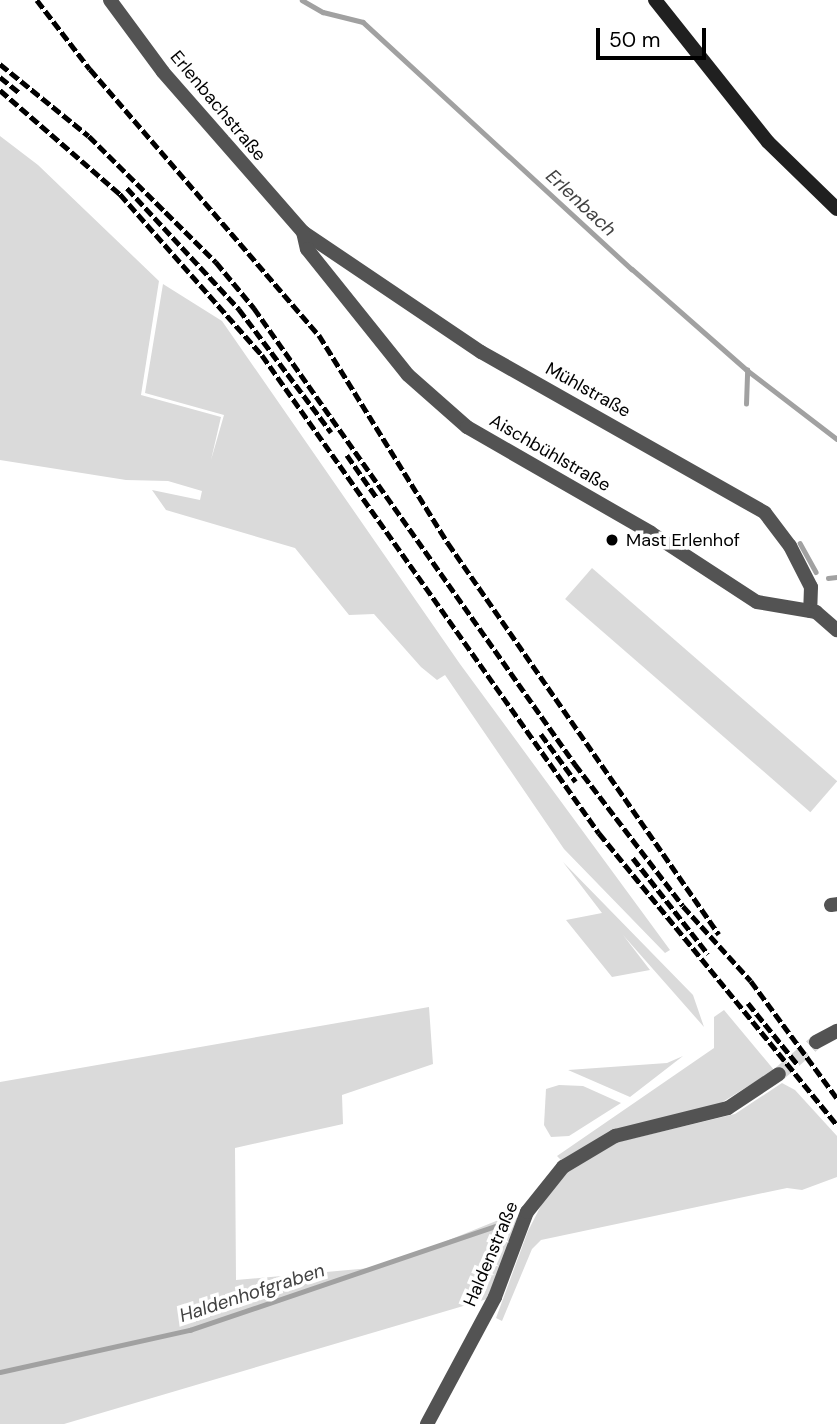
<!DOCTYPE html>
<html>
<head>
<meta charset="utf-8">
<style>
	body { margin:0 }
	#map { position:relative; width:837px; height:1424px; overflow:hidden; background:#fff; font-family:"DM Sans",sans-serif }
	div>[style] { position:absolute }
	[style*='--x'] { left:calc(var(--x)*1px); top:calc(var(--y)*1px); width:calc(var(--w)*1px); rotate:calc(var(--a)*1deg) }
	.green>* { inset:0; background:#dadada; transform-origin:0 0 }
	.stream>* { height:4.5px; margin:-2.25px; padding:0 2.25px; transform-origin:2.25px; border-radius:2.25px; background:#a1a1a1 }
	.minor-tunnel>* { height:14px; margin-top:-7px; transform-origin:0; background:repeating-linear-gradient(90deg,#d9d9d9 0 14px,transparent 0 21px) }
	.minor>* { height:14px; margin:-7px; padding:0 7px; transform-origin:7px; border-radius:7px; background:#535353 }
	.secondary>* { height:14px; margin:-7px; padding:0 7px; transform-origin:7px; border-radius:7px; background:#202020 }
	.rail>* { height:4.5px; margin-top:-2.25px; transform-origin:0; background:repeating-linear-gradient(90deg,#000 0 10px,transparent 0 13.5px) }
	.dots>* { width:19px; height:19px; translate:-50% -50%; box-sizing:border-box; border:4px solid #fff; border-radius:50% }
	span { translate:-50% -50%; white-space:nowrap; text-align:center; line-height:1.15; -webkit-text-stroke:7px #fff; paint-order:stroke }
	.street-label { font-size:18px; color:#000 }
	.poi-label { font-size:18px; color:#000 }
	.left { translate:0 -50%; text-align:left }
	.water-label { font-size:19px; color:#424242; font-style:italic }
	.scale { position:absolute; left:596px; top:28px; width:110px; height:32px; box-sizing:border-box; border:4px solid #000; border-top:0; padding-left:9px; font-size:21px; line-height:24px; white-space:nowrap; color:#000; -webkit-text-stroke:5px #fff; paint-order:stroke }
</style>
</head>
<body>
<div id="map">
	<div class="green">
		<i style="clip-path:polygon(0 136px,38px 165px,159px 281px,141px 395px,221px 417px,211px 460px,224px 415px,145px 393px,163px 284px,222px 321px,460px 664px,670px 950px,665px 953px,564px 849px,445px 675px,437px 680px,421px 667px,374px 614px,349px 615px,295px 548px,166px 510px,152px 490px,200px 500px,202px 491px,168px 481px,126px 480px,0 460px)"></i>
		<i style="left:592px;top:568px;width:325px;height:41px;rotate:41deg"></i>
		<i style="clip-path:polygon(563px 862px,693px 995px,704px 1027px,623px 935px,650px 970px,612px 977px,566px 920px,602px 913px)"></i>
		<i style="clip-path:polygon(429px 1007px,433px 1064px,342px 1095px,343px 1124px,235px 1148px,236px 1280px,382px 1267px,506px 1217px,519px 1218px,487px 1299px,64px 1424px,0 1424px,0 1082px)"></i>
		<i style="clip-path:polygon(724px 1010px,774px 1070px,713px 1108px,562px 1161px,557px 1156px,714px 1048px,714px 1017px)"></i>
		<i style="clip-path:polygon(683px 1056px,630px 1097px,568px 1070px,667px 1063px)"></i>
		<i style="clip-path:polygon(782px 1083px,795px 1090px,837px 1136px,837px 1177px,802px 1190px,787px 1188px,541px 1240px,532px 1249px,502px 1321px,496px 1318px,528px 1231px,550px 1188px,571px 1169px,618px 1142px,735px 1114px)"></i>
		<i style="clip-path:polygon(559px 1085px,583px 1086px,621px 1103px,569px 1136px,551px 1137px,544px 1125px,546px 1089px)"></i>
	</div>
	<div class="stream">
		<i style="--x:302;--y:0;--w:24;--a:30"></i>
		<i style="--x:323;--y:12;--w:41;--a:14"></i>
		<i style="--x:363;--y:22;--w:365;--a:42.6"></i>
		<i style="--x:632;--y:269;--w:153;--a:41.3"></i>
		<i style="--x:747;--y:370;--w:113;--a:37.5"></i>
		<i style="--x:746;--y:404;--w:34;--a:-88"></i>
		<i style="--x:800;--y:543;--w:33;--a:61"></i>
		<i style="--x:828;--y:578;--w:9;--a:-6"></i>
		<i style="--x:0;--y:1372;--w:195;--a:-12.5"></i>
		<i style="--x:190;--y:1330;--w:335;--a:-18.8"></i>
	</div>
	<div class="minor-tunnel">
		<i style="--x:779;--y:1074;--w:49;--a:-40.9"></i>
	</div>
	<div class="minor">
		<i style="--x:110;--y:0;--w:89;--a:53.6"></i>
		<i style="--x:163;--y:72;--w:213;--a:48.8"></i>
		<i style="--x:303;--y:232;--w:215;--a:34"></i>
		<i style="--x:481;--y:352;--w:326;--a:29.5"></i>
		<i style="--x:765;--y:513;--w:41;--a:52.9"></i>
		<i style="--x:790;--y:546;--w:46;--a:62.9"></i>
		<i style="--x:811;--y:587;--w:24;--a:92"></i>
		<i style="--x:303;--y:232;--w:17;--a:77"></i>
		<i style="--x:307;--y:249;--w:161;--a:51.3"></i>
		<i style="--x:408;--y:375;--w:79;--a:41.4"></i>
		<i style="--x:467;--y:427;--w:212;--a:29.9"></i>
		<i style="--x:651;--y:533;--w:126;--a:33.1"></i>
		<i style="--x:757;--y:602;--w:60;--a:9.6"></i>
		<i style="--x:816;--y:612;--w:28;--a:41"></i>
		<i style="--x:831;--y:905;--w:6;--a:-9"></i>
		<i style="--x:816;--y:1042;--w:24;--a:-28"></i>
		<i style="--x:427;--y:1424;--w:144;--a:-61.8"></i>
		<i style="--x:495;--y:1297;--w:91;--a:-69.4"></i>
		<i style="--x:527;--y:1212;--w:58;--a:-51.3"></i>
		<i style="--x:563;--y:1167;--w:61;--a:-30.8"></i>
		<i style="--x:615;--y:1136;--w:116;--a:-13.9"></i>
		<i style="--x:728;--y:1108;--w:61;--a:-33.7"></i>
	</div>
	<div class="secondary">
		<i style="--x:655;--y:0;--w:181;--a:51.5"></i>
		<i style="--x:768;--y:142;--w:96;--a:44.2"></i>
	</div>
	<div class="rail">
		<i style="--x:37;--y:0;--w:87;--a:52.5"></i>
		<i style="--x:90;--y:69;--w:351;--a:49.3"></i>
		<i style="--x:319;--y:335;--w:245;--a:58.2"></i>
		<i style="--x:448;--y:543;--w:476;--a:55.3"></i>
		<i style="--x:0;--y:64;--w:114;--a:39"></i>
		<i style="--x:89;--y:136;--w:179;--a:44.8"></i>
		<i style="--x:216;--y:262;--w:60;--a:50.4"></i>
		<i style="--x:254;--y:308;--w:558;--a:54.86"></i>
		<i style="--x:575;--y:764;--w:178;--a:52.7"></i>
		<i style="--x:683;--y:906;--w:101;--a:47.8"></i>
		<i style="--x:751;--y:981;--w:145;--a:53.7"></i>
		<i style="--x:0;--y:77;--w:26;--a:39"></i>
		<i style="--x:0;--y:90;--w:159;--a:40.9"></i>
		<i style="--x:120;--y:194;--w:215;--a:48.6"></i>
		<i style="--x:262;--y:355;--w:585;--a:54.82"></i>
		<i style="--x:599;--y:833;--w:377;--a:50.8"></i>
		<i style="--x:127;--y:188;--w:165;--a:47.2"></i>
		<i style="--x:239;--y:309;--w:154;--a:53.2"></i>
		<i style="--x:347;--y:455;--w:52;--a:55.1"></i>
		<i style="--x:541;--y:734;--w:59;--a:53.9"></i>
		<i style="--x:633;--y:858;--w:122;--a:52"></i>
		<i style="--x:748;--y:1003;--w:80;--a:51.1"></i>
	</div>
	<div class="dots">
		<i style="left:612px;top:540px;background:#000"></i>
	</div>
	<div class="street-label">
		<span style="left:218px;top:106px;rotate:50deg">Erlenbachstraße</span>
		<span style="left:588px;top:390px;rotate:29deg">Mühlstraße</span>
		<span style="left:550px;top:453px;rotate:30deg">Aischbühlstraße</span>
		<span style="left:491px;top:1254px;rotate:-67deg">Haldenstraße</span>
	</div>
	<div class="poi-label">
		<span class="left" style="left:626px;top:540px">Mast Erlenhof</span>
	</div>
	<div class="water-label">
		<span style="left:581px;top:203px;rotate:43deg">Erlenbach</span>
		<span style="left:252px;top:1293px;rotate:-18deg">Haldenhofgraben</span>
	</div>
	<div class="scale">50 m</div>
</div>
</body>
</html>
